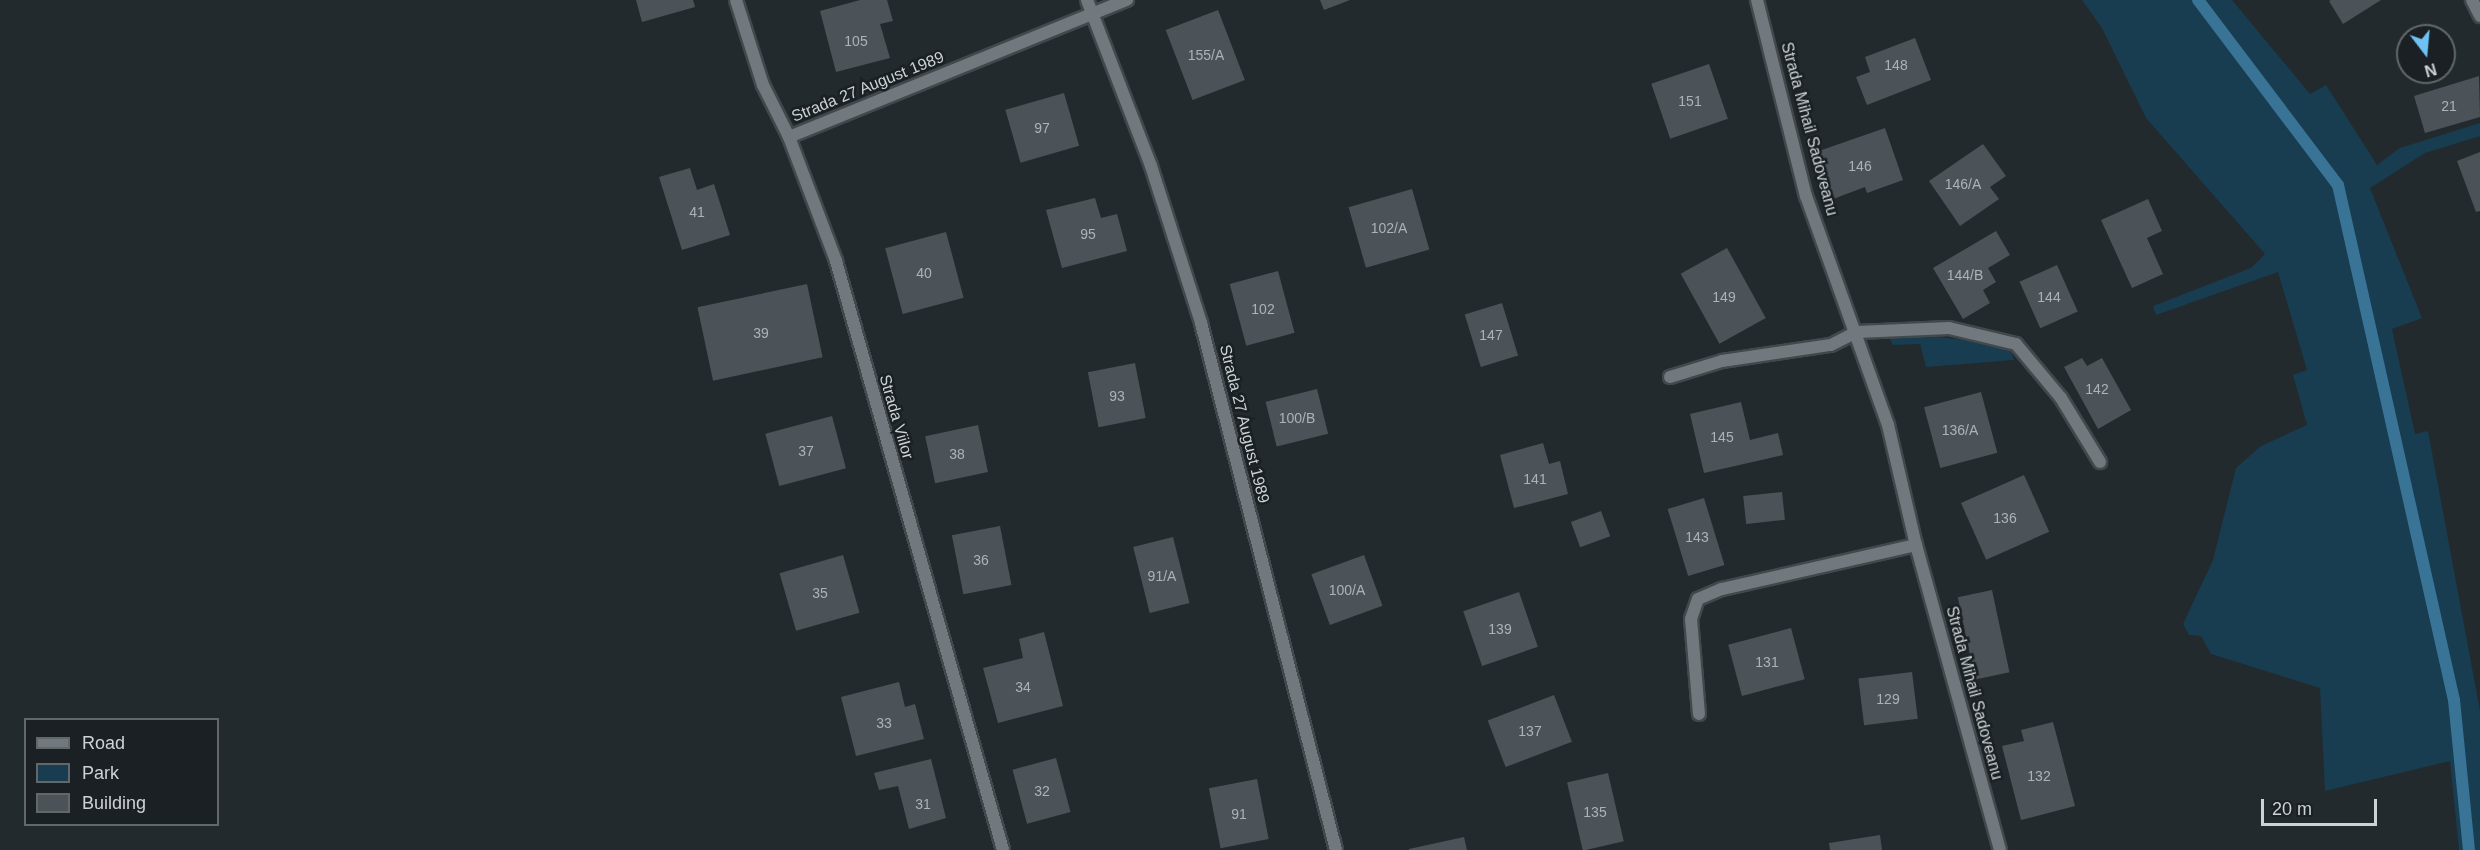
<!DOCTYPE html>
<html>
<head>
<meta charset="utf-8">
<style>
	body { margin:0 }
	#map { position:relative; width:2480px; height:850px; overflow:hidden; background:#232a2e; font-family:Helvetica,sans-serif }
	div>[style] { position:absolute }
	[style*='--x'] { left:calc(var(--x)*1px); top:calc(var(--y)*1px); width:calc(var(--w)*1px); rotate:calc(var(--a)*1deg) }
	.green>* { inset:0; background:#183c50 }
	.stream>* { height:12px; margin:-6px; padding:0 6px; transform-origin:6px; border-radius:6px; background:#397497 }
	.building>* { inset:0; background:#4c5358; transform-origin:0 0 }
	.roads { filter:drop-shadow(2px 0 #42484b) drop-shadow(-2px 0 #42484b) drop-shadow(0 2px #42484b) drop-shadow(0 -2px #42484b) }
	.service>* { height:12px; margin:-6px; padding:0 6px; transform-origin:6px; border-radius:6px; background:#71797e }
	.minor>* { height:12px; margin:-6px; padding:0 6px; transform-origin:6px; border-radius:6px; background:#71797e }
	.tertiary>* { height:12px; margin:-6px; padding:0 6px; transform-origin:6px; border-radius:6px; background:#71797e }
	span { translate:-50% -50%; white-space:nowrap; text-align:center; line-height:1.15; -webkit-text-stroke:5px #1a2024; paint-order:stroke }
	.number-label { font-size:14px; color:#adb2b5 }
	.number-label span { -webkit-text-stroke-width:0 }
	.street-label { font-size:16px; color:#cdd2d4 }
	.legend { position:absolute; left:24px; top:718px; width:195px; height:108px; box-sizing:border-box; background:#1a2024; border:2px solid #62676a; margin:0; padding:8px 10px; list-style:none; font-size:18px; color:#cdd2d4 }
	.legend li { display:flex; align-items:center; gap:12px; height:30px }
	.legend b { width:30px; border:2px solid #62676a }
	.north { position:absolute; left:2396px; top:24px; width:60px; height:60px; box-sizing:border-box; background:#1a2024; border:2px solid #62676a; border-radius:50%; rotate:164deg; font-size:16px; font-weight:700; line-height:24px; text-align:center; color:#cdd2d4 }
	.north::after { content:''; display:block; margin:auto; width:21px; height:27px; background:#6ec2f3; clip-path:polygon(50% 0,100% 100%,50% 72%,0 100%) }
	.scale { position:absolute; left:2261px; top:799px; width:116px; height:27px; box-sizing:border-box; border:3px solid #cdd2d4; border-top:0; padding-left:8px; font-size:18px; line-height:21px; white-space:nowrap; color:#cdd2d4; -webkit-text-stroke:4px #1a2024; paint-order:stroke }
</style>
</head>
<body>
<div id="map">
	<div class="green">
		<i style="clip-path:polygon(2082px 0,2232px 0,2310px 94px,2326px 85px,2377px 165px,2400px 148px,2480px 123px,2480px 136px,2425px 153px,2370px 188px,2422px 318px,2392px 329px,2415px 434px,2428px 431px,2480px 711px,2480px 850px,2459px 850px,2450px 761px,2325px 791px,2320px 688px,2211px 654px,2201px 636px,2189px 635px,2183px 624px,2213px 560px,2236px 468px,2261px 446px,2307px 425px,2293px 375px,2307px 370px,2278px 272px,2156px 315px,2153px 306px,2251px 268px,2265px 254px,2146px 118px,2102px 28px)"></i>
		<i style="clip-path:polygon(1920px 335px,1984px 342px,2011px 351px,2014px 360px,1926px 367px,1920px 344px,1893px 345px,1889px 338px)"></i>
	</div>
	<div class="stream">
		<i style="--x:2198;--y:0;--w:232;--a:52.9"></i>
		<i style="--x:2338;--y:185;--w:528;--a:77.31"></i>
		<i style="--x:2454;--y:700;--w:151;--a:84.3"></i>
	</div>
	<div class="building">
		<i style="clip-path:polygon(636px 0,693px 0,695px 7px,642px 22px)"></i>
		<i style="clip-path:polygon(860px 0,887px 0,893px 21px,880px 24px,890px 58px,836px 72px,820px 11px)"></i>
		<i style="clip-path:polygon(1320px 0,1350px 0,1324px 10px)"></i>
		<i style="clip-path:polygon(2381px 0,2343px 24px,2329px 1px,2331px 0)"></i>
		<i style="left:1218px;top:10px;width:75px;height:56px;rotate:69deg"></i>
		<i style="clip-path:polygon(1915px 38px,1931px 80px,1867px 105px,1856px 77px,1870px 72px,1865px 57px)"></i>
		<i style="left:1709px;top:64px;width:58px;height:61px;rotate:71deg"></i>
		<i style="clip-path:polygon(2479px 76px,2480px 117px,2425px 133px,2414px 96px)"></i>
		<i style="left:1064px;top:93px;width:55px;height:61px;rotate:74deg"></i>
		<i style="clip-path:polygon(1885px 128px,1903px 180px,1867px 193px,1865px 187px,1833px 199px,1816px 152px)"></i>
		<i style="clip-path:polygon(1983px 144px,2006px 176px,1990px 187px,1999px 199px,1960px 226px,1929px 181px)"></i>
		<i style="clip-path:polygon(2480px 152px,2480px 211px,2476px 212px,2457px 161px)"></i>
		<i style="clip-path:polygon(690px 168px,697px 190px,714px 184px,730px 235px,682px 250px,659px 177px)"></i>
		<i style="left:1412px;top:189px;width:63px;height:66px;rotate:74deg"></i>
		<i style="clip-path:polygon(1095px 198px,1101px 218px,1117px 214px,1127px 251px,1062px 268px,1046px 210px)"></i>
		<i style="clip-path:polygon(2148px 199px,2162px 231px,2147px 238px,2163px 274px,2132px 288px,2101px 220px)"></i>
		<i style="clip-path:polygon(1996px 231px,2010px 255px,1988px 268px,1996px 282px,1983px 290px,1990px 303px,1963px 319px,1933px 268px)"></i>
		<i style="left:946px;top:232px;width:68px;height:63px;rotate:75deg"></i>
		<i style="left:1727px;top:248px;width:80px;height:53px;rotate:61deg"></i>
		<i style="left:2057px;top:265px;width:51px;height:41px;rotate:66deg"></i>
		<i style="left:1278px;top:271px;width:64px;height:50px;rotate:75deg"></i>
		<i style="left:807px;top:284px;width:75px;height:112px;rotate:78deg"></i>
		<i style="left:1502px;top:303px;width:55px;height:39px;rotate:73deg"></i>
		<i style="clip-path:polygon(2082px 358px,2087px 366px,2102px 358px,2131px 410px,2098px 429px,2064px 367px)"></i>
		<i style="left:1135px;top:363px;width:56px;height:48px;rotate:79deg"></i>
		<i style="left:1317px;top:389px;width:46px;height:53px;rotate:76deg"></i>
		<i style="left:1981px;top:392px;width:63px;height:59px;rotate:75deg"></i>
		<i style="clip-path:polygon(1741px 402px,1750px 440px,1778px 433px,1783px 455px,1704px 473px,1690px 414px)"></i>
		<i style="left:832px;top:416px;width:54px;height:69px;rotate:75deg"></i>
		<i style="left:978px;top:425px;width:48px;height:54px;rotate:78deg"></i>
		<i style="clip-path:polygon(1543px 443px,1549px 464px,1560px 461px,1568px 494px,1514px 508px,1500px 455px)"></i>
		<i style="left:2024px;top:475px;width:62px;height:69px;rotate:66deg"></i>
		<i style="left:1782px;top:492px;width:28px;height:39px;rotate:84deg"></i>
		<i style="left:1704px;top:498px;width:70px;height:38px;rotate:73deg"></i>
		<i style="left:1601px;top:511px;width:27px;height:32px;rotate:70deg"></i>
		<i style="left:1000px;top:526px;width:60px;height:49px;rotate:79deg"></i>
		<i style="left:1173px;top:537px;width:68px;height:41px;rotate:76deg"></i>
		<i style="left:843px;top:555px;width:60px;height:66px;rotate:74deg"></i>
		<i style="left:1364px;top:555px;width:54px;height:56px;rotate:70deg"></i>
		<i style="left:1992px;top:590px;width:84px;height:35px;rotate:78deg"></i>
		<i style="left:1519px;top:592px;width:58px;height:59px;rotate:71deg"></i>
		<i style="left:1791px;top:628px;width:53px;height:65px;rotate:75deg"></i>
		<i style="clip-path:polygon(1044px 632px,1063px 706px,998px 723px,983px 668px,1023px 658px,1019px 639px)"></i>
		<i style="left:1912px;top:672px;width:47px;height:54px;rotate:83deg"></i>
		<i style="clip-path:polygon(899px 682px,905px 707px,915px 704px,924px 739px,856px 756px,841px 697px)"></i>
		<i style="left:1554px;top:695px;width:50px;height:71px;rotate:69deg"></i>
		<i style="clip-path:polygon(2053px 722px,2075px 806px,2021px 820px,2002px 746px,2024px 741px,2021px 730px)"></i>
		<i style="left:1056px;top:758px;width:56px;height:45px;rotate:75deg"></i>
		<i style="clip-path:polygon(931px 759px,946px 818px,909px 829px,898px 786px,879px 790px,874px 773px)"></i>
		<i style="left:1608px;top:773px;width:70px;height:42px;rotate:77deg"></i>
		<i style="left:1257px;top:779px;width:61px;height:49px;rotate:79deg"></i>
		<i style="clip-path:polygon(1880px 835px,1882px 850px,1830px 850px,1829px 843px)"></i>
		<i style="clip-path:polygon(1464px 837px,1467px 850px,1409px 850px,1409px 849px)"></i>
	</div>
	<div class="roads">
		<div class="service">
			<i style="--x:1670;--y:377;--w:54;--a:-17.1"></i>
			<i style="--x:1722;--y:361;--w:110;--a:-8.4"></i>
			<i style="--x:1831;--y:345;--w:29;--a:-27"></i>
			<i style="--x:1857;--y:332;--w:92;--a:-2.5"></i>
			<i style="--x:1949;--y:328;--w:69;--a:13.4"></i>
			<i style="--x:2016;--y:344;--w:70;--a:50.2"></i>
			<i style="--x:2061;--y:398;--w:75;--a:58.6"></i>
			<i style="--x:1699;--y:714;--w:95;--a:-94.8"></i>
			<i style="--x:1691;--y:619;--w:21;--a:-71"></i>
			<i style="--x:1698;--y:599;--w:26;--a:-23"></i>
			<i style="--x:1722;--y:589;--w:199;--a:-12.8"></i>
		</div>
		<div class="minor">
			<i style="--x:736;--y:0;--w:89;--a:72.4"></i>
			<i style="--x:763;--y:85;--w:58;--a:63.4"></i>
			<i style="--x:789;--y:137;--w:133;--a:69.2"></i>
			<i style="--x:836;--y:261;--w:612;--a:74.17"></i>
			<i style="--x:1087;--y:0;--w:178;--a:68.9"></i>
			<i style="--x:1151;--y:166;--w:165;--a:72.3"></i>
			<i style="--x:1201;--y:323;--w:544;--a:75.63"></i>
			<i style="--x:1757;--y:0;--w:202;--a:76"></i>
			<i style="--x:1806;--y:196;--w:243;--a:70.3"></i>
			<i style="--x:1888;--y:425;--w:123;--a:76.9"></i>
			<i style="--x:1916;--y:545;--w:316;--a:74.6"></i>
			<i style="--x:789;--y:137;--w:365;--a:-22.1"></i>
		</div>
		<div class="tertiary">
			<i style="--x:2472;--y:0;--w:18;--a:63"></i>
		</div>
	</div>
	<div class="number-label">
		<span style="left:856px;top:41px">105</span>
		<span style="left:1206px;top:55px">155/A</span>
		<span style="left:1896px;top:65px">148</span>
		<span style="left:1690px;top:101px">151</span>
		<span style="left:2449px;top:106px">21</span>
		<span style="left:1042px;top:128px">97</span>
		<span style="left:1860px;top:166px">146</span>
		<span style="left:1963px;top:184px">146/A</span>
		<span style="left:697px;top:212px">41</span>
		<span style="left:1389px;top:228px">102/A</span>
		<span style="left:1088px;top:234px">95</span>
		<span style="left:924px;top:273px">40</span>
		<span style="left:1965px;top:275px">144/B</span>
		<span style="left:1724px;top:297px">149</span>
		<span style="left:2049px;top:297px">144</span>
		<span style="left:1263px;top:309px">102</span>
		<span style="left:761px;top:333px">39</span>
		<span style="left:1491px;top:335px">147</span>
		<span style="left:2097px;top:389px">142</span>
		<span style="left:1117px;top:396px">93</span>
		<span style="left:1297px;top:418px">100/B</span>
		<span style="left:1960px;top:430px">136/A</span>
		<span style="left:1722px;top:437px">145</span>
		<span style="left:806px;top:451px">37</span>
		<span style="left:957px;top:454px">38</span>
		<span style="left:1535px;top:479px">141</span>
		<span style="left:2005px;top:518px">136</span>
		<span style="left:1697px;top:537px">143</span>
		<span style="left:981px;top:560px">36</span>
		<span style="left:1162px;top:576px">91/A</span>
		<span style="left:1347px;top:590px">100/A</span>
		<span style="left:820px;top:593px">35</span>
		<span style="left:1500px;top:629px">139</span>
		<span style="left:1767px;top:662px">131</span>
		<span style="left:1023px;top:687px">34</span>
		<span style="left:1888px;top:699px">129</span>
		<span style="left:884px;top:723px">33</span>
		<span style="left:1530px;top:731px">137</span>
		<span style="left:2039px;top:776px">132</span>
		<span style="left:1042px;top:791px">32</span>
		<span style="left:923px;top:804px">31</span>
		<span style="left:1595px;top:812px">135</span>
		<span style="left:1239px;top:814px">91</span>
	</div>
	<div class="street-label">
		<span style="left:868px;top:87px;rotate:-22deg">Strada 27 August 1989</span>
		<span style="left:1809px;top:129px;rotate:75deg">Strada Mihail Sadoveanu</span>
		<span style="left:896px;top:417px;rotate:74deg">Strada Viilor</span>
		<span style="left:1244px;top:424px;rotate:76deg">Strada 27 August 1989</span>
		<span style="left:1974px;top:693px;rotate:75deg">Strada Mihail Sadoveanu</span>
	</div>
	<ul class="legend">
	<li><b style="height:8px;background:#71797e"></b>Road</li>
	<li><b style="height:16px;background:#183c50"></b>Park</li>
	<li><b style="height:16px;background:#4c5358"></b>Building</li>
	</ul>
	<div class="north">N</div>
	<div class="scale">20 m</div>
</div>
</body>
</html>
